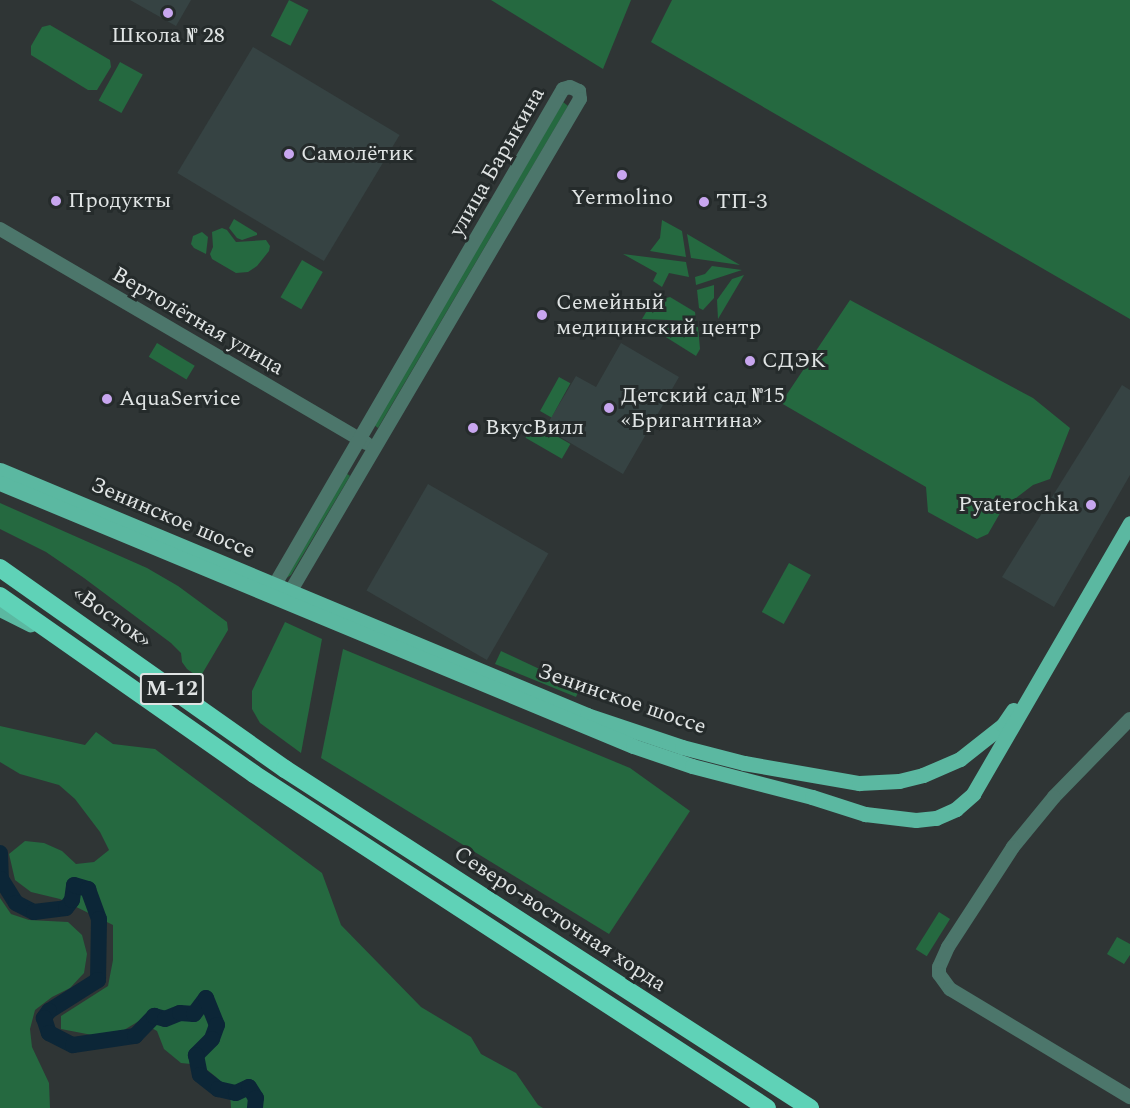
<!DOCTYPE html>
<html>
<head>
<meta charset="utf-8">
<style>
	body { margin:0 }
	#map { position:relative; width:1130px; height:1108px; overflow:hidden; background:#2f3535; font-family:Spectral,serif }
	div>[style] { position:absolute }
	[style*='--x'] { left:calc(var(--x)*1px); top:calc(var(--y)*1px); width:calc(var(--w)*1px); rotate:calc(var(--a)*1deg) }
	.built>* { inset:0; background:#364343; transform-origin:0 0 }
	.green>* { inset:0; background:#256940; transform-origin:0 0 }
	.river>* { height:16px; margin:-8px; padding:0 8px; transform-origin:8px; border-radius:8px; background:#0c2637 }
	.minor>* { height:14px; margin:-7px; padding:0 7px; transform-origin:7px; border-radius:7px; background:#4c766b }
	.major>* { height:15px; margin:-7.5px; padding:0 7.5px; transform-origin:7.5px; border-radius:7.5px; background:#5bb8a1 }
	.highway>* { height:18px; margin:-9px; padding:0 9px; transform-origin:9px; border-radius:9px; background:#5fd2b7 }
	.dots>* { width:16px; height:16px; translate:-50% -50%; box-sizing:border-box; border:3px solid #252b2b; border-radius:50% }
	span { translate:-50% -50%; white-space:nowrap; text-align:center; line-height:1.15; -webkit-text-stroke:6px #252b2b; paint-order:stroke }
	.shield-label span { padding:2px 4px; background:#252b2b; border:2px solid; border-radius:4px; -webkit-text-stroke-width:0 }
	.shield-label { font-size:21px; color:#e0e4e4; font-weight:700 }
	.poi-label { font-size:22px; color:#e0e4e4 }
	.left { translate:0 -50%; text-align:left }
	.right { translate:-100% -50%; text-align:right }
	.street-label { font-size:22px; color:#e0e4e4 }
</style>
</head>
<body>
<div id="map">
	<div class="built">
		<i style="clip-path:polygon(130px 0,191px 0,176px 26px)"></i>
		<i style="left:253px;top:47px;width:171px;height:147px;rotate:31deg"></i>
		<i style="clip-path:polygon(621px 343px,679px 377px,623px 474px,545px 428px,576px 376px,596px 387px)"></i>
		<i style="clip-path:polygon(1122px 385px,1130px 390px,1130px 475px,1054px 607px,1002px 577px)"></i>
		<i style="left:428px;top:484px;width:139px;height:123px;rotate:30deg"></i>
	</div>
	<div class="green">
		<i style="left:289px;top:0;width:22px;height:40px;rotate:27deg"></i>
		<i style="clip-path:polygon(491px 0,631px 0,603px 69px)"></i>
		<i style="clip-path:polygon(672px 0,1130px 0,1130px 319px,651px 42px)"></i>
		<i style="clip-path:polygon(50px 25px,110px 60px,111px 67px,97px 90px,88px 90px,31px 55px,31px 46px,42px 27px)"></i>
		<i style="left:120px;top:62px;width:26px;height:44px;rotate:29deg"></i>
		<i style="clip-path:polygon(563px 102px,568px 106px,378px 428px,374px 425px)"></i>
		<i style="clip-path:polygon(234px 219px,257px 233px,257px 235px,242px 240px,237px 238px,229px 228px)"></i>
		<i style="clip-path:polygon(662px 220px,682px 231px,686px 257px,650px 251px,660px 238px)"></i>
		<i style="clip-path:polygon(222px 228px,227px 230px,236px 242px,266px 240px,270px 246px,269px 251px,257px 266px,248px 272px,236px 273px,212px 259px,210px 254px,213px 247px,212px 232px)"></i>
		<i style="clip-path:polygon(202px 232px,208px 237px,206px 254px,194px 248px,191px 244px,193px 236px)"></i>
		<i style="clip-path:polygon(687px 234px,740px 265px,691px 258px)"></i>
		<i style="clip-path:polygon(623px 254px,686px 262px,689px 277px,669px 273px,662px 287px,653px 281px,657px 273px)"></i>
		<i style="left:302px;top:260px;width:24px;height:43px;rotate:30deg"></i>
		<i style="clip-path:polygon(712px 266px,742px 270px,696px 285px,695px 277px,705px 274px)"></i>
		<i style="clip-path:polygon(744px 275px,718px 319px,717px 300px,732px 279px)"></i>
		<i style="clip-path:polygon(714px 285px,714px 298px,703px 310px,699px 308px,697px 290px)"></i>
		<i style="clip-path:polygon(670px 297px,695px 312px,696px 321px,642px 319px,652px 302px)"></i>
		<i style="clip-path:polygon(850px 300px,1033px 398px,1070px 428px,1050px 479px,1033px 485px,1003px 508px,988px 534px,977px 539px,928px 512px,926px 487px,781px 403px)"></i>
		<i style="clip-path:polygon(645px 324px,698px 327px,700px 349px,696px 356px)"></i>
		<i style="left:157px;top:343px;width:44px;height:16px;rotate:31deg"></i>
		<i style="left:559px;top:377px;width:13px;height:39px;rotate:29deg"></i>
		<i style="left:534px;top:423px;width:42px;height:17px;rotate:30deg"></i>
		<i style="clip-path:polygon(346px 473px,350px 476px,291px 575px,285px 579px)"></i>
		<i style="clip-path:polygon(0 503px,147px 568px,178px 586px,227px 622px,228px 630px,202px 674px,194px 674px,187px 669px,182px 662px,181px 653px,171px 643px,84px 578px,46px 552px,0 529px)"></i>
		<i style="left:789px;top:563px;width:25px;height:56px;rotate:29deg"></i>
		<i style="clip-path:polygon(285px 622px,322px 639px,301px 753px,260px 723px,252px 709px,252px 691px)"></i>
		<i style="clip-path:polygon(343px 649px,630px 768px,690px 811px,609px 934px,321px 758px)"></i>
		<i style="clip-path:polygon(501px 651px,580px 688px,576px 697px,495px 664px)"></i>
		<i style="clip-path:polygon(0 726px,85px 745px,96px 732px,113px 744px,155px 749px,322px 873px,341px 925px,421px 1007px,471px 1037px,481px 1054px,516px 1073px,538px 1105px,543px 1108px,231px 1108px,230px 1092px,216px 1077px,201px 1065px,181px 1063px,164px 1049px,157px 1031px,139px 1021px,124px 1030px,92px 1035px,61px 1029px,61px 1016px,108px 986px,113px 960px,113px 925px,60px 899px,31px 892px,15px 880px,9px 854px,25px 841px,44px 843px,62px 851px,76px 864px,94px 862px,109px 850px,100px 832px,75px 799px,59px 785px,20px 774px,0 762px)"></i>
		<i style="clip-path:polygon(0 898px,11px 914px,29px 920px,68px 922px,82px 935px,87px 954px,84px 973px,70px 988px,52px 997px,35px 1010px,30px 1029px,32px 1047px,49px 1083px,50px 1108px,0 1108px)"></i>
		<i style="left:939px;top:912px;width:13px;height:44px;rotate:32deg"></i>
		<i style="clip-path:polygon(1117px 937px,1130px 944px,1130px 955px,1124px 964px,1107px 954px)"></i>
	</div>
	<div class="river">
		<i style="--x:0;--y:853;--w:26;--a:88"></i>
		<i style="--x:1;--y:879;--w:28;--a:58"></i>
		<i style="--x:16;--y:903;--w:20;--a:27"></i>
		<i style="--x:34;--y:912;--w:32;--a:-7"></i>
		<i style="--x:66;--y:908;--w:10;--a:-53"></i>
		<i style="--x:72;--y:900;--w:15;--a:-82"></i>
		<i style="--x:74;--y:885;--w:15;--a:16"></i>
		<i style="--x:88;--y:889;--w:32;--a:70"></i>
		<i style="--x:99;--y:919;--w:61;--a:90.9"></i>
		<i style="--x:98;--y:980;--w:58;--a:147.7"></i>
		<i style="--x:49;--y:1011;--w:9;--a:126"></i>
		<i style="--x:44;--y:1018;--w:16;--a:72"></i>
		<i style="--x:49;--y:1033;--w:27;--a:27"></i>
		<i style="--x:73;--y:1045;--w:63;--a:-8.3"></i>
		<i style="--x:135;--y:1036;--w:28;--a:-46"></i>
		<i style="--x:154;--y:1016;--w:11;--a:15"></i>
		<i style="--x:165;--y:1019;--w:16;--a:-22"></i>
		<i style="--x:180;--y:1013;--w:14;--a:4"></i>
		<i style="--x:194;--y:1014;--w:20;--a:-53"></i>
		<i style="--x:206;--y:998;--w:29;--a:68"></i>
		<i style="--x:217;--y:1025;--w:15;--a:110"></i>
		<i style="--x:212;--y:1039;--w:23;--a:135"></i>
		<i style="--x:196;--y:1055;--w:20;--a:79"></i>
		<i style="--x:200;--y:1075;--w:23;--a:38"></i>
		<i style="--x:218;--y:1089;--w:18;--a:13"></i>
		<i style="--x:236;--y:1093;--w:14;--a:-25"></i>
		<i style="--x:249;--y:1087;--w:13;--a:58"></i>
		<i style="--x:256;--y:1098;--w:10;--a:96"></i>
	</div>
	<div class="minor">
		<i style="--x:0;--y:229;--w:424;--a:30.3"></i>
		<i style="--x:270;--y:593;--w:583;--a:-59.83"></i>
		<i style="--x:563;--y:89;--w:7;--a:-16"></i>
		<i style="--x:570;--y:87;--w:10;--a:24"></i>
		<i style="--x:579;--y:91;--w:8;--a:83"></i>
		<i style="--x:580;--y:99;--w:580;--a:120.46"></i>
		<i style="--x:1130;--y:719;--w:109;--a:134.3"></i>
		<i style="--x:1054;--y:797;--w:65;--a:129.4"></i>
		<i style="--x:1013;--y:847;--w:119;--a:123"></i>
		<i style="--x:948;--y:947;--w:22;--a:114"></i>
		<i style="--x:939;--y:967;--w:7;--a:90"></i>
		<i style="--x:939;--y:974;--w:19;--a:54"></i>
		<i style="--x:950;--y:989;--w:210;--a:31"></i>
	</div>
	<div class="major">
		<i style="--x:0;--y:470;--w:636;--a:22.65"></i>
		<i style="--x:587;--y:715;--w:100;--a:18.6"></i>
		<i style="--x:682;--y:747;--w:64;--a:14.5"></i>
		<i style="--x:744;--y:763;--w:117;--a:9.9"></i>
		<i style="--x:859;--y:783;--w:40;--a:-2.9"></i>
		<i style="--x:899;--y:781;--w:25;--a:-14"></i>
		<i style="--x:923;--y:775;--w:40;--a:-23.4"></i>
		<i style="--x:960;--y:759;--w:55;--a:-38.3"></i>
		<i style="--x:1003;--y:725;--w:18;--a:-56"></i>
		<i style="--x:0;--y:483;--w:685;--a:22.56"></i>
		<i style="--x:633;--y:746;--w:62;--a:18.7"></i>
		<i style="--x:692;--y:766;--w:124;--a:14.5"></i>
		<i style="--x:812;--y:797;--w:56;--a:17.8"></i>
		<i style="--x:865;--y:814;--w:51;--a:6.7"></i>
		<i style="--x:916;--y:820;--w:20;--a:-6"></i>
		<i style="--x:936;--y:818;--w:22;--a:-24"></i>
		<i style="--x:956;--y:809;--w:23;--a:-41"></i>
		<i style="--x:973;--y:794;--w:313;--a:-59.9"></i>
		<i style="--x:0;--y:609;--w:34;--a:27"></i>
	</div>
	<div class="highway">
		<i style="--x:0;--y:568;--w:349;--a:35.2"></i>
		<i style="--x:285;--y:769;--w:625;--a:32.85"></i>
		<i style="--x:0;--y:596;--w:310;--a:35"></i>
		<i style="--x:254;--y:774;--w:612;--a:33.07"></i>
	</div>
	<div class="dots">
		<i style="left:168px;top:13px;background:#c8a6ef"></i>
		<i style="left:289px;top:154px;background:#c8a6ef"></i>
		<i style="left:622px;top:175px;background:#c8a6ef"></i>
		<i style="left:56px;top:201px;background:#c8a6ef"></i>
		<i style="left:704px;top:202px;background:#c8a6ef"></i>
		<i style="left:542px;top:315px;background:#c8a6ef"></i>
		<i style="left:750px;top:361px;background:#c8a6ef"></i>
		<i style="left:107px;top:399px;background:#c8a6ef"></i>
		<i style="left:609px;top:408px;background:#c8a6ef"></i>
		<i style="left:473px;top:428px;background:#c8a6ef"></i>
		<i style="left:1091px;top:505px;background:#c8a6ef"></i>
	</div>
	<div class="shield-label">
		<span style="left:172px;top:689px">М-12</span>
	</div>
	<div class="poi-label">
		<span style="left:168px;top:36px">Школа № 28</span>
		<span class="left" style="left:301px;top:154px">Самолётик</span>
		<span style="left:622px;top:198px">Yermolino</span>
		<span class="left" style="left:68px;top:201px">Продукты</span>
		<span class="left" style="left:716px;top:202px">ТП-3</span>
		<span class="left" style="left:556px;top:315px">Семейный<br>медицинский центр</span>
		<span class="left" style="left:762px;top:361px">СДЭК</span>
		<span class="left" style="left:621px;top:408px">Детский сад №15<br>«Бригантина»</span>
		<span class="left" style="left:119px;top:399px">AquaService</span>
		<span class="left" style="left:485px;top:428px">ВкусВилл</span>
		<span class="right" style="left:1079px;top:505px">Pyaterochka</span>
	</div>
	<div class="street-label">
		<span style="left:497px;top:162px;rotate:-60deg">улица Барыкина</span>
		<span style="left:198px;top:321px;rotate:30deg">Вертолётная улица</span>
		<span style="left:173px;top:518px;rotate:23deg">Зенинское шоссе</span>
		<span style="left:112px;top:617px;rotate:35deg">«Восток»</span>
		<span style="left:622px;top:699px;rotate:19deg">Зенинское шоссе</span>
		<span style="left:560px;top:919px;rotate:33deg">Северо-восточная хорда</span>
	</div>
</div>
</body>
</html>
